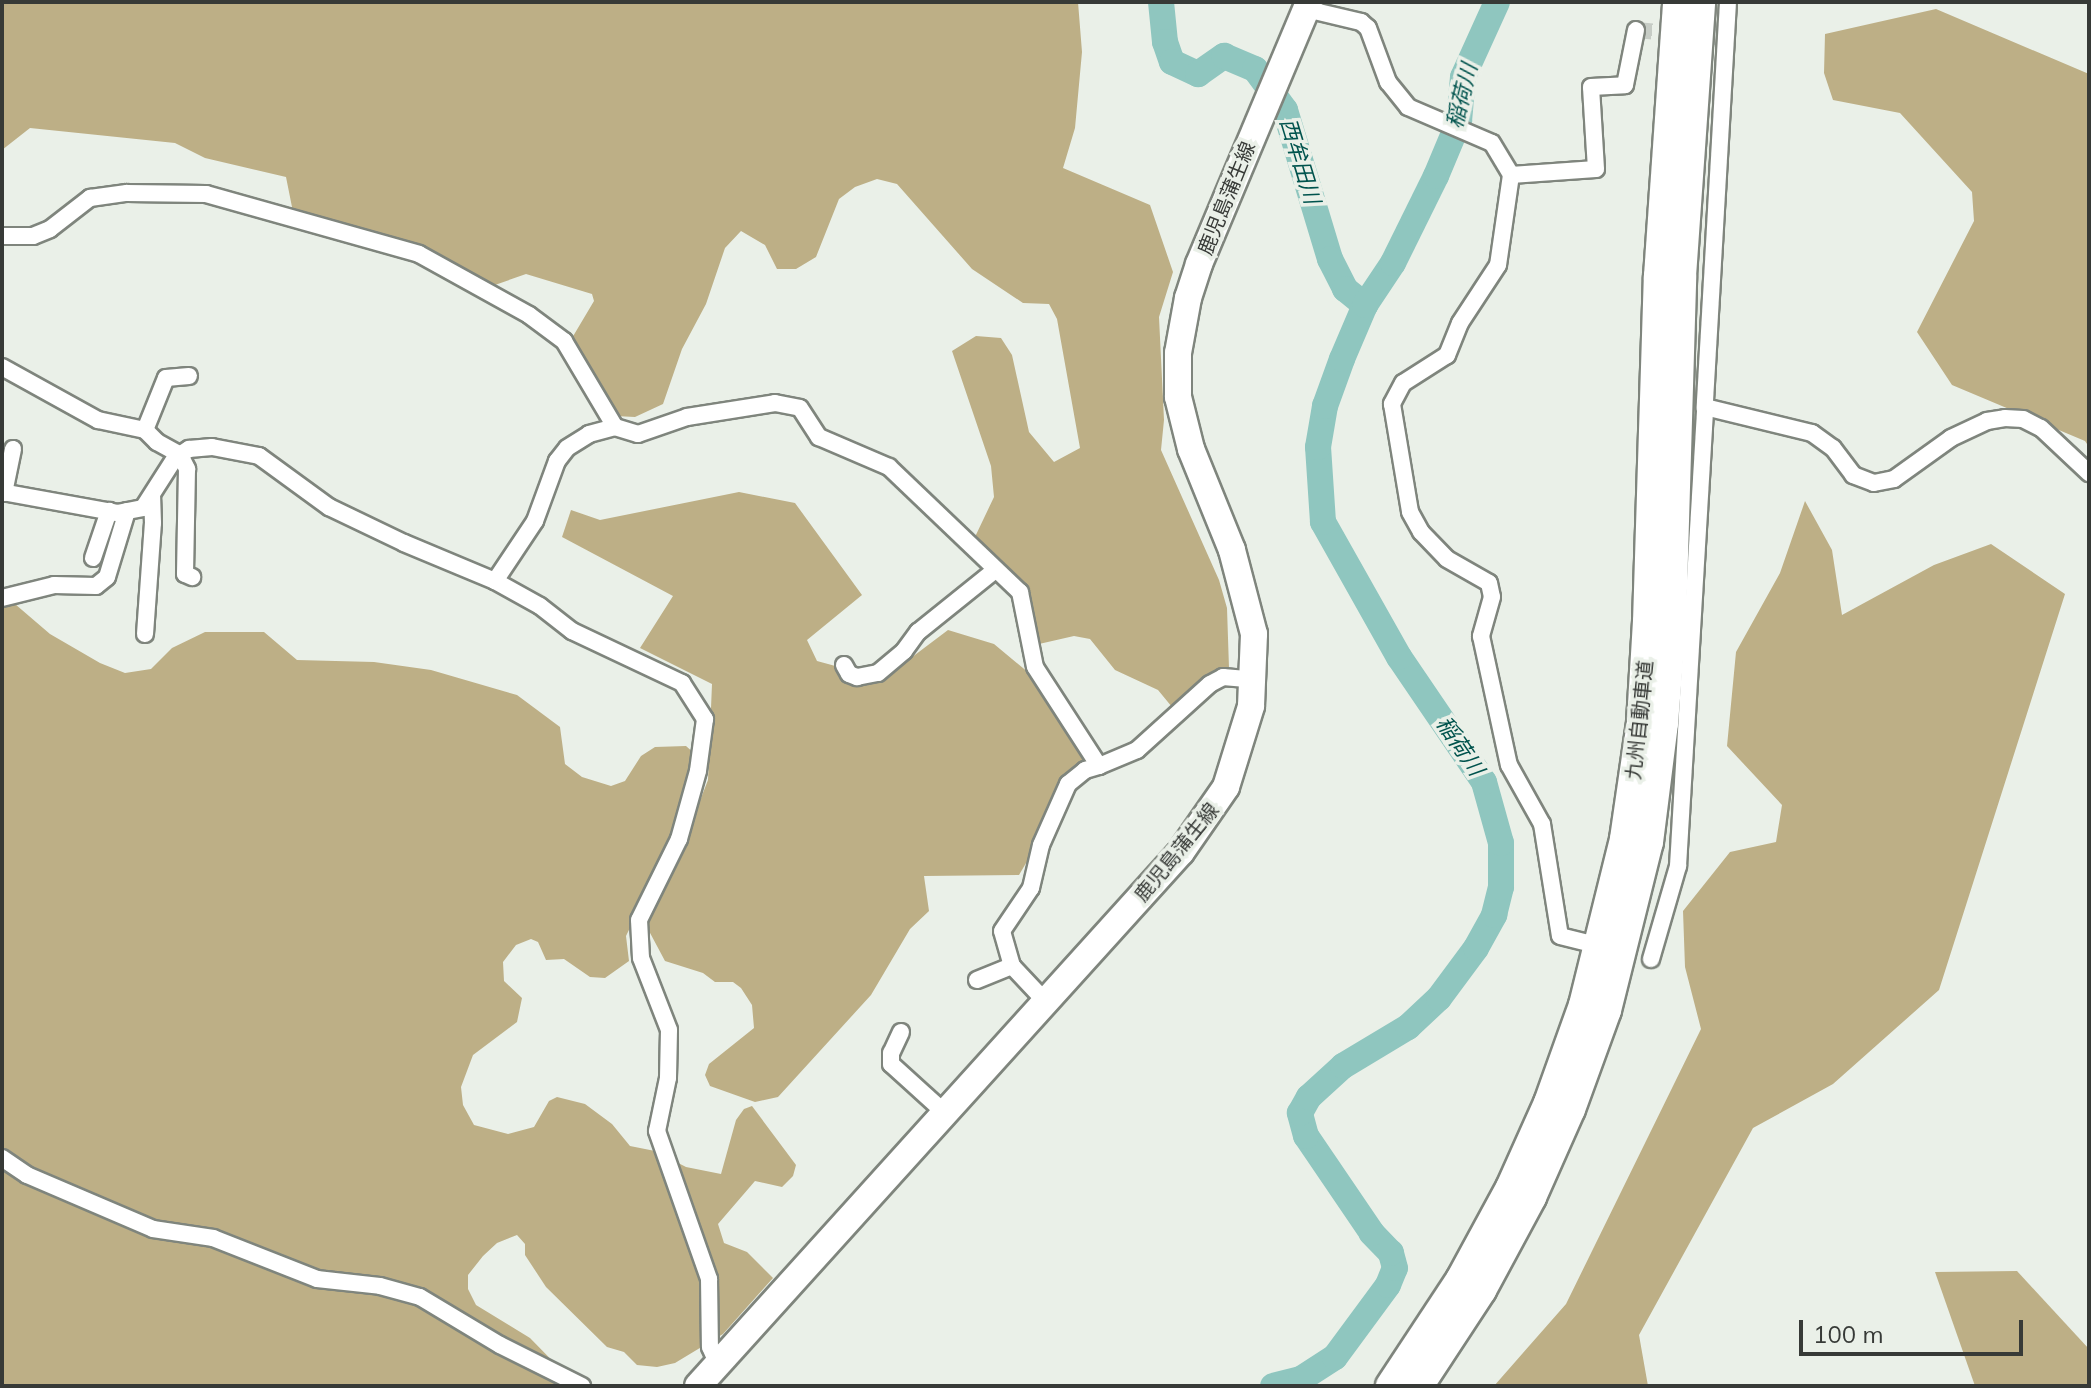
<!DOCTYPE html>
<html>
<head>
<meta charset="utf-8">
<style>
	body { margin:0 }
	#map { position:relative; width:2091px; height:1388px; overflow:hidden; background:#eaf0e8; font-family:Mulish,"Noto Sans JP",sans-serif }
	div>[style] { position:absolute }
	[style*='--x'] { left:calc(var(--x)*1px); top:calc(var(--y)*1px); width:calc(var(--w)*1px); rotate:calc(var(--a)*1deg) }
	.forest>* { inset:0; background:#bdaf86 }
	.river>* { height:26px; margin:-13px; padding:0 13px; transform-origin:13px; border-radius:13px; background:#8fc6bf }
	.minor-tunnel>* { height:16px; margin-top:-8px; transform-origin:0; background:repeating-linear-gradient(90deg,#c6ccc5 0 16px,transparent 0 24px) }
	.roads { filter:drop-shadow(2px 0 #7f857d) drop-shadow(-2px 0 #7f857d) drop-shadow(0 2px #7f857d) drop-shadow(0 -2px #7f857d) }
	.minor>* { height:16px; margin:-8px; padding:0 8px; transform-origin:8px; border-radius:8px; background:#fff }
	.primary>* { height:26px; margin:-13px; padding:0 13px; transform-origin:13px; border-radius:13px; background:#fff }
	.motorway>* { height:30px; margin:-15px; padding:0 15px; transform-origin:15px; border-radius:15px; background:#fff }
	span { translate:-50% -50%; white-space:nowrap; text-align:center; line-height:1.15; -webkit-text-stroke:7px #eaf0e8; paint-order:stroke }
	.street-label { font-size:20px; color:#373a37 }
	.water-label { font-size:22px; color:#00534d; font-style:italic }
	.frame { position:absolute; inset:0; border:4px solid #373a37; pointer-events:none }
	.scale { position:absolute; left:1799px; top:1320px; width:224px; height:36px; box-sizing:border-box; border:4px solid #373a37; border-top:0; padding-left:10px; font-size:24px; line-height:28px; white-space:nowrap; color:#373a37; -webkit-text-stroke:6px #eaf0e8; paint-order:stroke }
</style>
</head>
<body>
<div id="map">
	<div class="forest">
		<i style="clip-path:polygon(2px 2px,1078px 2px,1082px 52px,1075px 128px,1063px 168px,1150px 205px,1173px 272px,1159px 317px,1164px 420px,1161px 450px,1219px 580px,1227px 608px,1229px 668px,1210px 676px,1172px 707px,1158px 690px,1115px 670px,1090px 639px,1074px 636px,1039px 644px,1027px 596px,974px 539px,994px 497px,991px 466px,952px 351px,976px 336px,1001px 338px,1012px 355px,1029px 432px,1054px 462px,1080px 448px,1057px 319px,1049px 304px,1023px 303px,972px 269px,897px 184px,877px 179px,855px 187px,839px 199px,816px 257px,796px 269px,777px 269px,765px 245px,741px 231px,725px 248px,706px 304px,682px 349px,663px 404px,635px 417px,615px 416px,573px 345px,572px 338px,594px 301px,592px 294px,526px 274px,492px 286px,293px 212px,286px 177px,205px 158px,175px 143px,30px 128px,2px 150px)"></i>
		<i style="clip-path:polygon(1936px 9px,2089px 74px,2089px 447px,2085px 441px,1952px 385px,1917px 332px,1974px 221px,1972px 192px,1900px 113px,1833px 100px,1824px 73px,1825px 34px)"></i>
		<i style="clip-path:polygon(739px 492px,795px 503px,862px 595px,807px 640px,817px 661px,883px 679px,948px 630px,994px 644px,1029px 673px,1085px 763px,1019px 875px,924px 876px,929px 911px,910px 929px,871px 995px,778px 1097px,755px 1102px,710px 1086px,705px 1075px,709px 1064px,754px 1028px,752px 1005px,741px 988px,733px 982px,715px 982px,703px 973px,665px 961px,649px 931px,649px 909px,668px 883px,708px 780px,712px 684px,640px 648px,673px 596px,562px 537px,571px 510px,600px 520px)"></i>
		<i style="clip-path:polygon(1805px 501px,1832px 550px,1842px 615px,1934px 565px,1991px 544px,2065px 594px,1939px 990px,1833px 1084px,1753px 1128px,1639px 1335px,1648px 1386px,1494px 1386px,1566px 1304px,1701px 1029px,1685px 967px,1683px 911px,1730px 852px,1776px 842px,1782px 805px,1727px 746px,1736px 652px,1780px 573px)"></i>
		<i style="clip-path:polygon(15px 604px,50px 634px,100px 663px,125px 673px,151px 669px,172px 648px,205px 632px,264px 632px,297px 660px,374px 662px,431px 670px,517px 695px,560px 727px,565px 764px,582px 777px,611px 786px,625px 781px,641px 756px,655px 747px,686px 746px,695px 754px,680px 825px,626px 936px,629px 961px,605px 978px,590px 977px,564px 959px,546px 960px,538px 942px,531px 939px,516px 945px,503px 962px,504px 981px,522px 998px,517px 1022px,473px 1055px,461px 1087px,463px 1105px,474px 1125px,508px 1134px,534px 1127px,549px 1101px,557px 1097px,585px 1104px,612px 1124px,630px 1146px,655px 1151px,686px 1167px,721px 1174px,736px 1120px,744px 1109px,752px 1106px,796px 1165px,793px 1176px,782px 1187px,755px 1181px,718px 1224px,724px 1243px,747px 1252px,773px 1278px,723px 1334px,675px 1363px,657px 1367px,637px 1365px,624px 1352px,607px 1347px,546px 1287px,525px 1255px,525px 1244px,517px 1235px,497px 1243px,483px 1256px,468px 1275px,468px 1289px,476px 1305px,530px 1338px,577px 1386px,2px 1386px,2px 607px)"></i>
		<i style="clip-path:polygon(2017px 1271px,2089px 1349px,2089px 1386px,1975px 1386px,1935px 1272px)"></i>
	</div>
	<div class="river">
		<i style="--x:1161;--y:2;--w:40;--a:84.3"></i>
		<i style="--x:1165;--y:42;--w:21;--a:71"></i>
		<i style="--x:1172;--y:62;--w:29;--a:25"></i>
		<i style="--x:1198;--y:74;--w:32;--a:-35"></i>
		<i style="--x:1224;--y:56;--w:34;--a:23"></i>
		<i style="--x:1255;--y:69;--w:51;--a:53.8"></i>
		<i style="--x:1285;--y:110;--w:156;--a:73.2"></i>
		<i style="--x:1330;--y:259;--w:34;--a:63"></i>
		<i style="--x:1345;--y:289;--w:26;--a:39"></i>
		<i style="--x:1273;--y:1386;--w:29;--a:-14"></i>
		<i style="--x:1301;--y:1379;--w:40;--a:-32.9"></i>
		<i style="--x:1335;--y:1357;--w:89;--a:-53.6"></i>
		<i style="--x:1388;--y:1285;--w:18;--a:-68"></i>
		<i style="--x:1395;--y:1268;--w:16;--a:-105"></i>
		<i style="--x:1391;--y:1253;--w:28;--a:-134"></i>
		<i style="--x:1372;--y:1233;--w:117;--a:-124.2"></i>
		<i style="--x:1306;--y:1136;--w:24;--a:-105"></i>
		<i style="--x:1300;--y:1113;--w:18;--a:-61"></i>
		<i style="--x:1309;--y:1097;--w:46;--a:-42.4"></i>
		<i style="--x:1343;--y:1066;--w:76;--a:-31"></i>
		<i style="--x:1408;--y:1027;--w:42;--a:-43.1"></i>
		<i style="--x:1439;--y:998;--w:62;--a:-53.5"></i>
		<i style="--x:1476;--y:948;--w:38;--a:-61"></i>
		<i style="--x:1494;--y:915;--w:29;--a:-76"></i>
		<i style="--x:1501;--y:887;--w:44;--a:-90"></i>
		<i style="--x:1501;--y:843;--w:63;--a:-105.6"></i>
		<i style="--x:1484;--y:782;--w:151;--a:-124.2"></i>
		<i style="--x:1399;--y:657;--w:155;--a:-119.4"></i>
		<i style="--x:1323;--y:522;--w:75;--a:-93.8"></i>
		<i style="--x:1318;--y:447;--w:42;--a:-80.3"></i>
		<i style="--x:1325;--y:406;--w:50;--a:-70.1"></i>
		<i style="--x:1342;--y:359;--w:59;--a:-66.9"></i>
		<i style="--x:1365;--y:305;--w:50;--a:-56.3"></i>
		<i style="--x:1393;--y:263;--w:97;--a:-63.7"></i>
		<i style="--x:1436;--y:176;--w:60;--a:-67.3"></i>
		<i style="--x:1459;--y:121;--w:44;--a:-84.8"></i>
		<i style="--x:1463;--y:77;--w:82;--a:-65.6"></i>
	</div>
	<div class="minor-tunnel">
		<i style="--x:1636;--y:30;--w:89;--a:5.1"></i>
	</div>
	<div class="roads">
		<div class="minor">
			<i style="--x:1728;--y:2;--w:406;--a:93.3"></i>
			<i style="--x:1705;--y:407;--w:110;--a:13.7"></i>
			<i style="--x:1812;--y:433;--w:26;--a:36"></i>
			<i style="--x:1833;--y:448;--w:34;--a:53"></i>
			<i style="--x:1853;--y:475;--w:22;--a:21"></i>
			<i style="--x:1874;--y:483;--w:20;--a:-11"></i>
			<i style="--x:1894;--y:479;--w:70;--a:-35.7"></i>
			<i style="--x:1951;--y:438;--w:40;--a:-25"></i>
			<i style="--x:1987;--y:421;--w:18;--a:-9"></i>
			<i style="--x:2005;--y:418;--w:18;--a:3"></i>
			<i style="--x:2023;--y:419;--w:20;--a:27"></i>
			<i style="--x:2041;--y:428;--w:66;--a:43.2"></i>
			<i style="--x:1306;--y:9;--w:57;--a:13.3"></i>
			<i style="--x:1361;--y:22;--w:9;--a:41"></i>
			<i style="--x:1368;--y:28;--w:58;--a:69.7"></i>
			<i style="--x:1388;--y:82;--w:32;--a:51"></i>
			<i style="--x:1408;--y:107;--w:91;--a:23.2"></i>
			<i style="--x:1492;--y:143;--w:37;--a:59"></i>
			<i style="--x:1511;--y:175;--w:91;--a:98.2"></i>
			<i style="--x:1498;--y:265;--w:69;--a:123.2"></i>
			<i style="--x:1460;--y:323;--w:35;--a:112"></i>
			<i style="--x:1447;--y:355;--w:52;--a:147.5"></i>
			<i style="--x:1403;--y:383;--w:24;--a:118"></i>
			<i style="--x:1392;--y:404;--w:109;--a:80.5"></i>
			<i style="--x:1410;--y:512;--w:23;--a:61"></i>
			<i style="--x:1421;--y:532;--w:37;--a:46"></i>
			<i style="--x:1447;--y:559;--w:48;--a:29.7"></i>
			<i style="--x:1489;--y:583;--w:14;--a:78"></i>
			<i style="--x:1492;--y:597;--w:41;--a:105.8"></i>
			<i style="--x:1481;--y:636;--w:132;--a:77.8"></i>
			<i style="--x:1509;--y:765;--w:68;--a:60.8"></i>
			<i style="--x:1542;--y:824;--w:113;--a:80.9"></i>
			<i style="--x:1560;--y:936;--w:29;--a:14"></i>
			<i style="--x:1511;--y:175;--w:85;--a:-4"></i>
			<i style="--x:1596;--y:169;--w:82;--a:-93.5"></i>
			<i style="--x:1591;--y:87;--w:34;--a:-3"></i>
			<i style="--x:1625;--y:85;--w:56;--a:-78.7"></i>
			<i style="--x:2;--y:236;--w:31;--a:0"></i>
			<i style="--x:33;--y:236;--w:18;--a:-22"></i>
			<i style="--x:50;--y:229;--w:51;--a:-37.8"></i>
			<i style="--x:90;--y:198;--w:37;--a:-8"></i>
			<i style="--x:127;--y:193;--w:79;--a:0.7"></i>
			<i style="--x:206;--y:194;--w:221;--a:15.7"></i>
			<i style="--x:419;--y:254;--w:126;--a:29"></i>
			<i style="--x:529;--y:315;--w:44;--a:36.6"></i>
			<i style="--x:564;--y:341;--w:100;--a:59.3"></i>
			<i style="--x:615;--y:427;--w:24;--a:17"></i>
			<i style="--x:638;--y:434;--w:52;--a:-19.1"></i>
			<i style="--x:687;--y:417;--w:89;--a:-9"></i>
			<i style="--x:775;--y:403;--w:25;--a:11"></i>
			<i style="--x:800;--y:408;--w:35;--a:57"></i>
			<i style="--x:819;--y:437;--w:76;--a:23.2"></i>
			<i style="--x:889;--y:467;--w:181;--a:43.7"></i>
			<i style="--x:1020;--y:592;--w:76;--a:78.7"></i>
			<i style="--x:1035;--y:667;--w:118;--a:57.1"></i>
			<i style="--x:1099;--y:766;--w:41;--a:-22.8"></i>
			<i style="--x:1137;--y:750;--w:98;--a:-42.1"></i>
			<i style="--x:1210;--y:684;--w:15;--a:-28"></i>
			<i style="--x:1223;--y:677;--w:32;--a:5"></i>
			<i style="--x:2;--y:367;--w:110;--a:28.9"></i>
			<i style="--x:98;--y:420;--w:48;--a:12"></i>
			<i style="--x:145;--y:430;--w:17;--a:45"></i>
			<i style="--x:157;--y:442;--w:26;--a:29"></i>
			<i style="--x:180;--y:455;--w:16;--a:63"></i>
			<i style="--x:187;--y:469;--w:105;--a:91.1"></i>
			<i style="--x:185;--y:574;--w:8;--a:23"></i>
			<i style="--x:145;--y:430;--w:56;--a:-68"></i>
			<i style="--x:166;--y:378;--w:23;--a:-5"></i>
			<i style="--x:2;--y:492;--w:117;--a:10.3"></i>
			<i style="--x:117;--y:513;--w:26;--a:-11"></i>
			<i style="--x:143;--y:508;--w:59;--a:-57.4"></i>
			<i style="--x:175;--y:458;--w:17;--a:-33"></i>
			<i style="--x:189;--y:449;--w:23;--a:-5"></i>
			<i style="--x:212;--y:447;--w:48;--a:10.8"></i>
			<i style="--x:259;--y:456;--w:87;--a:36.1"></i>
			<i style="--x:329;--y:507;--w:83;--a:25.6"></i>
			<i style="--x:404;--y:543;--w:99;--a:22.7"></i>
			<i style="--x:495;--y:581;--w:51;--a:29.1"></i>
			<i style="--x:540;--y:606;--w:41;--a:38"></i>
			<i style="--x:572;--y:631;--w:122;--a:25.3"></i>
			<i style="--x:682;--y:683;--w:43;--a:57.4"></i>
			<i style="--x:705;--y:719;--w:52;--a:97.7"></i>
			<i style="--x:698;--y:771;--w:71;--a:105.6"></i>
			<i style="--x:679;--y:839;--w:90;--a:116.3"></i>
			<i style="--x:639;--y:920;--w:38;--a:87"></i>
			<i style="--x:641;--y:958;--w:77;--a:68.7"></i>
			<i style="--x:669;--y:1030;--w:48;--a:91.2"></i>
			<i style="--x:668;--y:1078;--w:54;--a:101.7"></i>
			<i style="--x:657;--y:1131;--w:157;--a:70.6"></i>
			<i style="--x:709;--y:1279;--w:68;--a:89.2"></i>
			<i style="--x:710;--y:1347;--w:17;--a:66"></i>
			<i style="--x:4;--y:493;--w:45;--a:-78.4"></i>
			<i style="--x:93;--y:558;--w:50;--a:-71.2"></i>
			<i style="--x:495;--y:581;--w:72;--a:-56.3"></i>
			<i style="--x:535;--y:521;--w:64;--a:-69.9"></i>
			<i style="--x:557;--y:461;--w:16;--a:-52"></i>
			<i style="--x:567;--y:448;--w:26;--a:-32"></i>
			<i style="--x:589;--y:434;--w:27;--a:-15"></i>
			<i style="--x:2;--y:598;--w:54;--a:-14"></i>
			<i style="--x:54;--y:585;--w:42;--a:1.4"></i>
			<i style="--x:96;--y:586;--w:14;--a:-39"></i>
			<i style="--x:107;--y:577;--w:69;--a:-73.1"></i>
			<i style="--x:145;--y:634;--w:111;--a:-85.9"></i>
			<i style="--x:153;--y:523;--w:27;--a:-92"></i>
			<i style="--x:844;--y:665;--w:10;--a:61"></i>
			<i style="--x:849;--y:674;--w:9;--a:21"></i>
			<i style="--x:857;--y:677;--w:21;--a:-11"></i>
			<i style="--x:878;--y:673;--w:34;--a:-40"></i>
			<i style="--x:904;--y:651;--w:24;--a:-54"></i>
			<i style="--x:918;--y:632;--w:99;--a:-38.8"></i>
			<i style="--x:1651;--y:959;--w:97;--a:-73.8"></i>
			<i style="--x:1678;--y:866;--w:460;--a:-86.6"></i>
			<i style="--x:977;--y:980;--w:38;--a:-22"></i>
			<i style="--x:1045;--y:1001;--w:48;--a:-133.3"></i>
			<i style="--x:1012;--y:966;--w:36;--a:-106"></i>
			<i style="--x:1002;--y:931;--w:52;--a:-56"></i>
			<i style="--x:1031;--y:888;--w:44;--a:-76.9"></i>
			<i style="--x:1041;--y:845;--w:67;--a:-66.1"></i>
			<i style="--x:1068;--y:784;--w:22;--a:-39"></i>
			<i style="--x:1085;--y:770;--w:15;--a:-16"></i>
			<i style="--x:901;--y:1032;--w:23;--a:115"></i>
			<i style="--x:891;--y:1053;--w:11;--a:90"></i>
			<i style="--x:891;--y:1064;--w:73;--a:42.2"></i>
			<i style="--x:2;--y:1158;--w:30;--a:34"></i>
			<i style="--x:27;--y:1175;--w:137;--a:23.2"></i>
			<i style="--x:153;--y:1229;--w:61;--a:8.5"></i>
			<i style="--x:213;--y:1238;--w:112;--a:21.5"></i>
			<i style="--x:317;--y:1279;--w:63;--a:6.3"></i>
			<i style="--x:380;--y:1286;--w:41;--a:15.4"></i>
			<i style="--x:420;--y:1297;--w:93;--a:31"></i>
			<i style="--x:500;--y:1345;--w:92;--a:26.6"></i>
		</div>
		<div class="primary">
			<i style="--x:698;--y:1386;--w:720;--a:-47.87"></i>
			<i style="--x:1181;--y:852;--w:79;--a:-55.3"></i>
			<i style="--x:1226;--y:787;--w:85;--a:-72.8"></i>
			<i style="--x:1251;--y:706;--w:72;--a:-87.6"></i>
			<i style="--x:1254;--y:634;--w:87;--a:-104.7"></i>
			<i style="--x:1232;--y:550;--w:109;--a:-112.1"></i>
			<i style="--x:1191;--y:449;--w:54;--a:-104"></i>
			<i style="--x:1178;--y:397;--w:44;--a:-90"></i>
			<i style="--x:1178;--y:353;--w:56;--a:-79.7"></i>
			<i style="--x:1188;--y:298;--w:36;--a:-72"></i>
			<i style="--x:1199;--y:264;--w:284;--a:-67.2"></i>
		</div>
		<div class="motorway">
			<i style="--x:1391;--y:1386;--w:127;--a:-56.6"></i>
			<i style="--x:1461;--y:1280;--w:105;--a:-61.5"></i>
			<i style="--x:1511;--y:1188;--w:93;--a:-65.9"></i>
			<i style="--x:1549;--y:1103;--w:104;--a:-70.3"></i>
			<i style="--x:1584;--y:1005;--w:171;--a:-76.1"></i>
			<i style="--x:1625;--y:839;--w:118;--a:-81.7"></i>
			<i style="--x:1642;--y:722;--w:100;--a:-86.6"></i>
			<i style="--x:1648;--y:622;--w:346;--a:-88.2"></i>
			<i style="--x:1659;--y:276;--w:275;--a:-86"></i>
			<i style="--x:1418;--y:1386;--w:115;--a:-56.7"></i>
			<i style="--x:1481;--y:1290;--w:106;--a:-61.7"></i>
			<i style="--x:1531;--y:1197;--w:96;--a:-66.1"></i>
			<i style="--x:1570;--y:1109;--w:105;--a:-70"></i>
			<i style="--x:1606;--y:1010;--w:173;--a:-76"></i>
			<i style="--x:1648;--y:842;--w:120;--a:-82.8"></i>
			<i style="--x:1663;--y:723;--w:101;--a:-85.5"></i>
			<i style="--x:1671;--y:622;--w:346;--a:-88.3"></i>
			<i style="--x:1681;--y:276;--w:275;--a:-86"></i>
		</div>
	</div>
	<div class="street-label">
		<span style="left:1226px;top:198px;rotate:-68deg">鹿児島蒲生線</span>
		<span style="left:1639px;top:720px;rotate:-84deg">九州自動車道</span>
		<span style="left:1176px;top:852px;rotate:-51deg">鹿児島蒲生線</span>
	</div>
	<div class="water-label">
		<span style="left:1462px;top:96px;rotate:-76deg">稲荷川</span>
		<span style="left:1300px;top:161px;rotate:73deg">西牟田川</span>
		<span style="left:1460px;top:746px;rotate:56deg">稲荷川</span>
	</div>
	<div class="frame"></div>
	<div class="scale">100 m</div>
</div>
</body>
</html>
